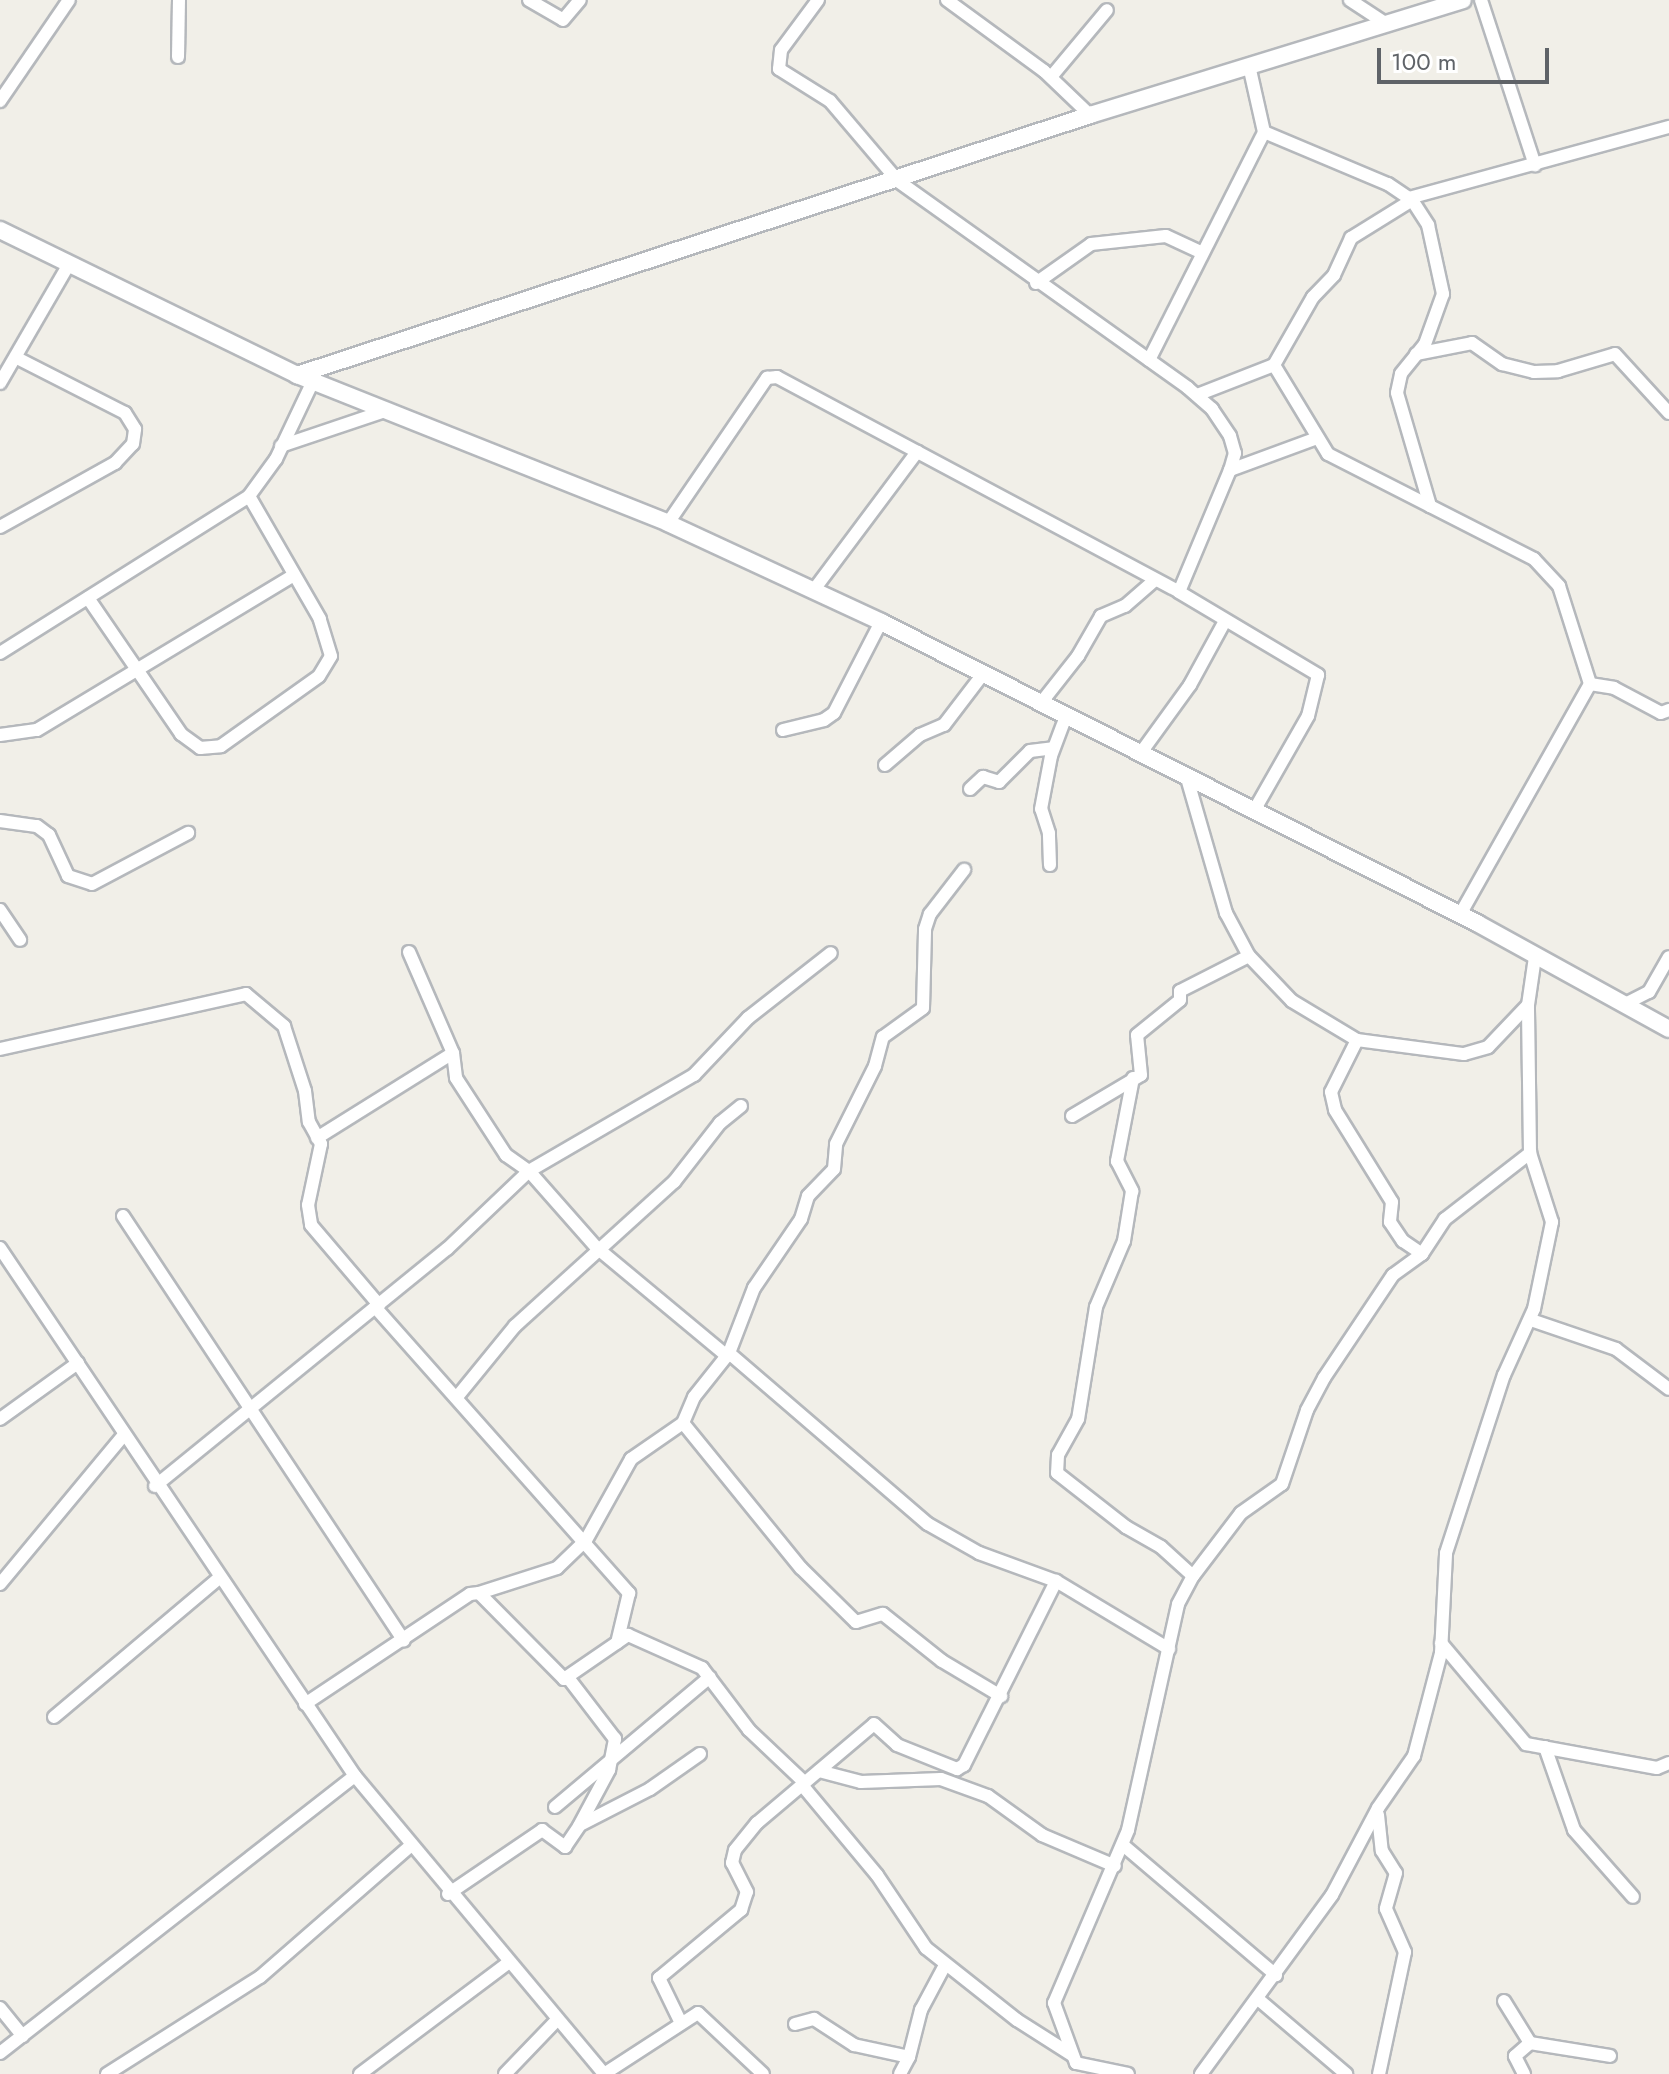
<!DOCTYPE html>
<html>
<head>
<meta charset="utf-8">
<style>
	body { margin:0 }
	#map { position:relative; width:1669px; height:2074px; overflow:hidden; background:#f1efe8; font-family:Jost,sans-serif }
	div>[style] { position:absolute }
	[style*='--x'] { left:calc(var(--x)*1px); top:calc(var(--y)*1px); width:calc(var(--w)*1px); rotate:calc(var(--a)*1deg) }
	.roads { filter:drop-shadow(2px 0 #b5b8bc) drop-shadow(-2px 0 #b5b8bc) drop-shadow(0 2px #b5b8bc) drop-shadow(0 -2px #b5b8bc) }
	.minor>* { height:12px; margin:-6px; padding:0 6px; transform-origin:6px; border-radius:6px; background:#fff }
	.tertiary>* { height:16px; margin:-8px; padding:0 8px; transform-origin:8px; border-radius:8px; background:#fff }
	span { translate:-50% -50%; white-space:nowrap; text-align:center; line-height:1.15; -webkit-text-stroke:8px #fff; paint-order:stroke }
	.scale { position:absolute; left:1377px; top:48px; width:172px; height:36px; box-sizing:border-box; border:4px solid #5f6368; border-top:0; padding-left:10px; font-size:24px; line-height:28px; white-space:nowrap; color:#5f6368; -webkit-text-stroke:6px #fff; paint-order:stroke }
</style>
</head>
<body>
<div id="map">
	<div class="roads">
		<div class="minor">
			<i style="--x:529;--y:0;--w:39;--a:30"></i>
			<i style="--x:563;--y:20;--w:26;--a:-50"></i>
			<i style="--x:818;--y:0;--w:62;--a:126.5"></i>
			<i style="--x:781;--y:50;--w:19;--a:96"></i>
			<i style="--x:779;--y:69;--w:60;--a:32.1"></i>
			<i style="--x:830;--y:101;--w:105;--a:49.6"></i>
			<i style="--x:898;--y:181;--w:356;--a:35.5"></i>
			<i style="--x:1188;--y:388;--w:32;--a:41"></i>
			<i style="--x:1212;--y:409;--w:32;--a:56"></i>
			<i style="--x:1230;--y:436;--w:18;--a:74"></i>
			<i style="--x:1235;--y:453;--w:18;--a:106"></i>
			<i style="--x:1230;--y:470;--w:132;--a:112.7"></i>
			<i style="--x:947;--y:0;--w:120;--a:36.2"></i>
			<i style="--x:1044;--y:71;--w:64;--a:43.7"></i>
			<i style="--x:1350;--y:0;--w:45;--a:33.3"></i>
			<i style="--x:1481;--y:0;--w:174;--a:71.9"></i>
			<i style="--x:178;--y:57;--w:57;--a:-89"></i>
			<i style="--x:1051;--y:77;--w:87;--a:-50.1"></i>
			<i style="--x:0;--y:101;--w:122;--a:-55.7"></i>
			<i style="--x:1264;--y:132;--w:134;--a:22.8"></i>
			<i style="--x:1388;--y:184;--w:29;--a:34"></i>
			<i style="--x:1412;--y:200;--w:30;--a:57"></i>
			<i style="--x:1428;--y:225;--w:71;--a:77.7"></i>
			<i style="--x:1443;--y:294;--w:53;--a:109.8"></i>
			<i style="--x:1425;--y:344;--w:38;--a:129"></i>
			<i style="--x:1401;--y:374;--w:19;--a:102"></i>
			<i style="--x:1397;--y:393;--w:118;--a:73.7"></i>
			<i style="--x:1409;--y:198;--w:270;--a:-15.3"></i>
			<i style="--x:1036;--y:283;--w:67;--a:-35.3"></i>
			<i style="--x:1091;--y:244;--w:75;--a:-6.1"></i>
			<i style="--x:1166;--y:236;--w:38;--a:25"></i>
			<i style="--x:1416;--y:354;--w:57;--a:-11.1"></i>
			<i style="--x:1472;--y:343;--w:37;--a:35"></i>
			<i style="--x:1502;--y:364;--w:33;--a:14"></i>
			<i style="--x:1534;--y:372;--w:24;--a:-2"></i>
			<i style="--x:1558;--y:371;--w:59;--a:-16.6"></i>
			<i style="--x:1615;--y:354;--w:80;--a:47.5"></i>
			<i style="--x:1149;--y:360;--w:255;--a:-63.2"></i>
			<i style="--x:1264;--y:132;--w:64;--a:-102.7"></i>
			<i style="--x:1274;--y:365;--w:78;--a:-60.2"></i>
			<i style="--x:1313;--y:297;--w:30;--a:-46"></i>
			<i style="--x:1334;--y:275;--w:41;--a:-65.3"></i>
			<i style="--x:1351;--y:238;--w:72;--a:-31.9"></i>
			<i style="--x:0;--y:383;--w:138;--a:-59.9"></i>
			<i style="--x:1197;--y:395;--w:83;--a:-21.3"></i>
			<i style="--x:1274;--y:365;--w:104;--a:58.8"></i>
			<i style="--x:1328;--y:454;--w:231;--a:27"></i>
			<i style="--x:1534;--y:559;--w:37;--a:47"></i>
			<i style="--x:1559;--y:586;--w:103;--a:72.4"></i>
			<i style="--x:1590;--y:684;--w:265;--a:119.4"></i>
			<i style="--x:281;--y:446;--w:113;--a:-18.6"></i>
			<i style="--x:1230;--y:470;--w:93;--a:-20.2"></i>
			<i style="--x:668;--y:523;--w:176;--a:-55.7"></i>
			<i style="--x:767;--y:378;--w:10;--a:-6"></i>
			<i style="--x:777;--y:377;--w:456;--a:28.1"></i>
			<i style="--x:1179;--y:592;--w:162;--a:30.8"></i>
			<i style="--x:1318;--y:675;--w:42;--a:103.7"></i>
			<i style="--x:1308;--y:716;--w:107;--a:119.7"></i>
			<i style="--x:0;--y:527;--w:132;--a:-29.1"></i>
			<i style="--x:115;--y:463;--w:26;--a:-47"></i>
			<i style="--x:133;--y:444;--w:15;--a:-82"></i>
			<i style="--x:135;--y:429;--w:19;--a:-122"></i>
			<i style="--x:125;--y:413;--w:119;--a:-153"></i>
			<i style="--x:813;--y:591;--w:174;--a:-53.2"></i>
			<i style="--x:88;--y:598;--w:165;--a:55.6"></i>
			<i style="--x:181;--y:734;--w:24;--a:36"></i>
			<i style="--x:200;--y:748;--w:21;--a:-5"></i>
			<i style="--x:221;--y:746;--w:120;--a:-35.5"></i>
			<i style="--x:319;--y:676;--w:23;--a:-59"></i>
			<i style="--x:331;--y:656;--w:39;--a:-107"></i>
			<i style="--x:320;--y:619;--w:142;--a:-120"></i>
			<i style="--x:0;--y:653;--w:294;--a:-32.2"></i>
			<i style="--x:249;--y:496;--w:46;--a:-53.9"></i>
			<i style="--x:276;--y:459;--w:86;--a:-64.6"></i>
			<i style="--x:1590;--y:684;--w:24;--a:9"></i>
			<i style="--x:1614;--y:688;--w:53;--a:28"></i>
			<i style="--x:1661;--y:713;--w:9;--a:-21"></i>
			<i style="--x:1041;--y:703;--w:60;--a:-51.8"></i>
			<i style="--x:1078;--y:656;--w:46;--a:-60.1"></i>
			<i style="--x:1101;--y:616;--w:26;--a:-23"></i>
			<i style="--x:1125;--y:606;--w:40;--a:-41"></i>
			<i style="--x:783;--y:730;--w:42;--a:-13.7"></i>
			<i style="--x:824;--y:720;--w:12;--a:-35"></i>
			<i style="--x:834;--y:713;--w:102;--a:-62.7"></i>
			<i style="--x:0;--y:735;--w:37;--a:-8"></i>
			<i style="--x:37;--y:730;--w:298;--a:-31.1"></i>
			<i style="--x:1140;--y:754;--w:85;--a:-54.1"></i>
			<i style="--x:1190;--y:685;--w:73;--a:-61.3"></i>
			<i style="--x:885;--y:765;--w:46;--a:-40.6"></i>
			<i style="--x:920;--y:735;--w:26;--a:-23"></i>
			<i style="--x:944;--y:725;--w:64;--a:-52.6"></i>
			<i style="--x:1187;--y:778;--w:141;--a:73.9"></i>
			<i style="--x:1226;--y:913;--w:49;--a:61.9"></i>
			<i style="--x:1249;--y:956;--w:62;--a:46.3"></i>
			<i style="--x:1292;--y:1001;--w:76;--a:31"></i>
			<i style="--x:1357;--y:1040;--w:108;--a:7.5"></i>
			<i style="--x:1464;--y:1054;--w:25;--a:-16"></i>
			<i style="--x:1488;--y:1047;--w:58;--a:-46.4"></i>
			<i style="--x:1528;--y:1005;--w:49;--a:-81.7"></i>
			<i style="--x:970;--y:789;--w:18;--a:-43"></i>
			<i style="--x:983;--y:777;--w:17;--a:17"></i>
			<i style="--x:999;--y:782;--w:44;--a:-45"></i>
			<i style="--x:1030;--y:751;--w:23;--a:-7"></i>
			<i style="--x:0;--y:821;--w:37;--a:8"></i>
			<i style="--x:37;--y:826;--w:15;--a:37"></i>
			<i style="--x:49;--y:835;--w:45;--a:65.1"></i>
			<i style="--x:68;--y:876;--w:25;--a:18"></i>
			<i style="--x:92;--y:884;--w:109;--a:-28"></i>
			<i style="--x:1050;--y:865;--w:32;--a:-92"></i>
			<i style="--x:1049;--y:833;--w:25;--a:-108"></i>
			<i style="--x:1041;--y:809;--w:54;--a:-79.3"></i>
			<i style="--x:1051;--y:756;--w:43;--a:-69.4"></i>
			<i style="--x:0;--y:910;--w:36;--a:56"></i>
			<i style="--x:409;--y:952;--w:110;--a:66.5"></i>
			<i style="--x:453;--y:1053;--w:25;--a:83"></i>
			<i style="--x:456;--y:1078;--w:92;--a:57"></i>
			<i style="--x:506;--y:1155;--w:28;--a:35"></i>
			<i style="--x:529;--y:1171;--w:191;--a:-30.2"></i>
			<i style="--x:694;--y:1075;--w:79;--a:-46.5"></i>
			<i style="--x:748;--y:1018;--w:105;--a:-38.1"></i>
			<i style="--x:1625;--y:1004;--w:27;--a:-27"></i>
			<i style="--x:1649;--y:992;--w:40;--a:-60.3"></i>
			<i style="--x:1357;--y:1040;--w:58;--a:116.6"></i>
			<i style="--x:1331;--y:1092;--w:18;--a:77"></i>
			<i style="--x:1335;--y:1110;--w:108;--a:58.2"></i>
			<i style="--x:1392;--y:1202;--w:20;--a:96"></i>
			<i style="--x:1390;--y:1222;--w:23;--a:56"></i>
			<i style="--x:1403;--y:1241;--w:23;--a:34"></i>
			<i style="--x:0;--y:1049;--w:252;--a:-12.6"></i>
			<i style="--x:246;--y:994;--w:50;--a:40.1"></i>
			<i style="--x:284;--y:1026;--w:68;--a:72.1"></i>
			<i style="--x:305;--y:1091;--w:31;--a:83"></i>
			<i style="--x:309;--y:1122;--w:25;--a:61"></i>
			<i style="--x:321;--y:1144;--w:62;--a:102"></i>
			<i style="--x:308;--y:1205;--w:20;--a:81"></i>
			<i style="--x:311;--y:1225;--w:105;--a:49.6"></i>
			<i style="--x:1133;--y:1078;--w:85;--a:100.9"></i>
			<i style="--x:1117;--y:1161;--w:34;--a:63"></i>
			<i style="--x:1132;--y:1191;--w:51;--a:99.1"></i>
			<i style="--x:1124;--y:1241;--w:72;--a:113"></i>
			<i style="--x:1096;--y:1307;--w:113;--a:99.1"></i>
			<i style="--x:1078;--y:1419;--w:41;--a:119.1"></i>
			<i style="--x:1058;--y:1455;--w:18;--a:93"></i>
			<i style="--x:1057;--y:1473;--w:88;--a:38"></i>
			<i style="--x:1126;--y:1527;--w:40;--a:29.7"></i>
			<i style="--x:1161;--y:1547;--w:43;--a:42.2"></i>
			<i style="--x:1072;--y:1116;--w:80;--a:-30.7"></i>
			<i style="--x:1141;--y:1075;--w:40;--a:-95.7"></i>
			<i style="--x:1137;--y:1035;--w:55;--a:-39.1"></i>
			<i style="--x:1180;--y:1000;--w:9;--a:-90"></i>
			<i style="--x:1180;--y:991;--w:77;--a:-26.9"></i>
			<i style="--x:317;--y:1138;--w:160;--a:-32"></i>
			<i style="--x:123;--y:1216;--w:509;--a:56.53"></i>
			<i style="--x:0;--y:1248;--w:636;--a:56.09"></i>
			<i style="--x:355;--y:1776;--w:388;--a:50.1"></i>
			<i style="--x:375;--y:1307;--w:383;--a:48.4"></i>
			<i style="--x:629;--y:1593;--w:51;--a:103.5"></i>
			<i style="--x:1531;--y:1320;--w:90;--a:18.8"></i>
			<i style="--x:1616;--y:1349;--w:66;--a:37"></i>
			<i style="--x:729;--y:1353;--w:262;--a:40.7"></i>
			<i style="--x:928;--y:1524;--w:59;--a:29.6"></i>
			<i style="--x:979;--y:1553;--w:82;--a:20"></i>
			<i style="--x:1056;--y:1581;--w:132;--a:31"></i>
			<i style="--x:457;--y:1397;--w:92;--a:-50.8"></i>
			<i style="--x:515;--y:1326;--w:215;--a:-42.2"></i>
			<i style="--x:674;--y:1182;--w:75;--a:-52.1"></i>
			<i style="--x:720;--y:1123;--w:27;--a:-39"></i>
			<i style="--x:0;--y:1419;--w:96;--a:-35.7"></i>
			<i style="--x:683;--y:1423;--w:187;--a:50.9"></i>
			<i style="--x:801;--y:1568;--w:77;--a:44.5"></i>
			<i style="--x:856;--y:1622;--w:28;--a:-17"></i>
			<i style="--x:883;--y:1614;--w:75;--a:38.5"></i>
			<i style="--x:942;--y:1661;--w:69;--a:30.7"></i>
			<i style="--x:155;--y:1486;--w:376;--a:-39.1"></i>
			<i style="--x:447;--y:1249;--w:113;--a:-43.6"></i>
			<i style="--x:529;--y:1171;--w:103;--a:48.6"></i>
			<i style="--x:597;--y:1248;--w:169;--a:39.7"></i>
			<i style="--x:0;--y:1584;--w:191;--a:-50.3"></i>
			<i style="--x:479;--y:1593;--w:82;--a:-17.8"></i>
			<i style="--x:557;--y:1568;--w:40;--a:-44"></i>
			<i style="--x:586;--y:1540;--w:93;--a:-60.9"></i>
			<i style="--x:631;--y:1459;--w:63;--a:-34.7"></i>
			<i style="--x:683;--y:1423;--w:28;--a:-67"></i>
			<i style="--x:694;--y:1397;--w:56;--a:-51.5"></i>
			<i style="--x:729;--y:1353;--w:70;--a:-69"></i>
			<i style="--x:754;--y:1288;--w:83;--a:-55.7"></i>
			<i style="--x:801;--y:1219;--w:24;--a:-73"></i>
			<i style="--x:808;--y:1196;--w:37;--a:-46"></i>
			<i style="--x:834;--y:1169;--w:25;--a:-85"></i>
			<i style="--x:836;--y:1144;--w:87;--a:-63.4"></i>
			<i style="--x:875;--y:1066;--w:30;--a:-75"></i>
			<i style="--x:883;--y:1037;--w:49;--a:-35.9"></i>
			<i style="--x:923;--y:1008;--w:79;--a:-88.5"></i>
			<i style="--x:925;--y:929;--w:16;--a:-72"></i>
			<i style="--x:930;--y:914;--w:56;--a:-52.3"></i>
			<i style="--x:1441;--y:1643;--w:132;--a:49.9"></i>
			<i style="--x:1526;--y:1744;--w:133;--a:10.4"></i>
			<i style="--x:1657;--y:1768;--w:13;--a:-23"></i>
			<i style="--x:305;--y:1704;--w:198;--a:-33.7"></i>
			<i style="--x:470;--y:1594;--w:9;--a:-6"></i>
			<i style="--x:479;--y:1593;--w:121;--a:45.3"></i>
			<i style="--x:564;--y:1679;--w:78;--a:-34.5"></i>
			<i style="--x:628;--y:1635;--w:81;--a:24"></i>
			<i style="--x:702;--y:1668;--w:78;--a:52.8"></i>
			<i style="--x:749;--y:1730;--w:77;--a:43.4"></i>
			<i style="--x:54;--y:1717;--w:216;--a:-40.1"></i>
			<i style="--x:1545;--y:1747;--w:88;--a:70.7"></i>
			<i style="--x:1574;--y:1830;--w:89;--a:48.6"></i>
			<i style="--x:819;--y:1771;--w:43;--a:14.7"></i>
			<i style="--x:861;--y:1782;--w:80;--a:-2.1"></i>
			<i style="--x:941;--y:1779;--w:50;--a:19.9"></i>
			<i style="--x:988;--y:1796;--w:67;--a:35.8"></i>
			<i style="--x:1042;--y:1835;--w:79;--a:23"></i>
			<i style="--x:802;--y:1785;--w:117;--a:50.2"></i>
			<i style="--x:877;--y:1875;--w:88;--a:56.1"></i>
			<i style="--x:926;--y:1948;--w:116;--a:38.4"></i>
			<i style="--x:1017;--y:2020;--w:65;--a:32.5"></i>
			<i style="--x:555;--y:1807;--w:202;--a:-40"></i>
			<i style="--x:1378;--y:1815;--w:36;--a:84"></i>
			<i style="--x:1382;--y:1851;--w:26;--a:58"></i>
			<i style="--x:1396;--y:1873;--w:37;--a:106"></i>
			<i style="--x:1386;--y:1909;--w:47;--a:66.2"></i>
			<i style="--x:1405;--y:1952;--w:125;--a:102"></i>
			<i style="--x:582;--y:1824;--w:76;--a:-27.2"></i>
			<i style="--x:650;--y:1789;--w:61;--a:-35"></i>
			<i style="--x:1123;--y:1845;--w:201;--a:40.4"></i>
			<i style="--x:448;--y:1894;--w:114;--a:-34.2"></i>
			<i style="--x:542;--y:1830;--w:29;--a:36"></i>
			<i style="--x:565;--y:1847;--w:25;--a:-56"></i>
			<i style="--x:579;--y:1826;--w:64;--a:-61.8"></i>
			<i style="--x:609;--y:1770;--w:32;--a:-79"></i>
			<i style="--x:615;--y:1739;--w:76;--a:-127.5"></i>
			<i style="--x:1258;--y:1999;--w:116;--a:40.4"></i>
			<i style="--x:1504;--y:2001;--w:49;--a:58.2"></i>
			<i style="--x:0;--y:2008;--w:36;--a:51"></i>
			<i style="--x:680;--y:2021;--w:48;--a:-116"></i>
			<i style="--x:659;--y:1978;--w:107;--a:-39.7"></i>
			<i style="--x:741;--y:1910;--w:19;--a:-72"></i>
			<i style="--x:747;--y:1892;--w:33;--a:-117"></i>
			<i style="--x:732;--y:1863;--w:13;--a:-77"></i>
			<i style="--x:735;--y:1850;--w:35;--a:-51"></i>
			<i style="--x:757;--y:1823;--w:153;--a:-40.2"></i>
			<i style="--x:874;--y:1724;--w:31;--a:42"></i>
			<i style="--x:897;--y:1745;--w:65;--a:21.8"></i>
			<i style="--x:957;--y:1769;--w:8;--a:-30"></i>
			<i style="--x:964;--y:1765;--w:206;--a:-63.4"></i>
			<i style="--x:795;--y:2024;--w:20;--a:-15"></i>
			<i style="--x:814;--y:2019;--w:48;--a:33"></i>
			<i style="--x:854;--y:2045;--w:56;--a:12.3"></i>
			<i style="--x:909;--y:2057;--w:19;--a:118"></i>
			<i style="--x:0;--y:2053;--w:450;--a:-38"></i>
			<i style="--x:909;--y:2057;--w:49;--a:-75.7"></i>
			<i style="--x:921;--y:2010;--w:51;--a:-61.9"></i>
			<i style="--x:1076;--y:2063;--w:64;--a:-110.1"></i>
			<i style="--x:1054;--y:2003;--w:188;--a:-66.8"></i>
			<i style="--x:1128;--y:1830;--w:231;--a:-77.5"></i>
			<i style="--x:1178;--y:1604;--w:32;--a:-62"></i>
			<i style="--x:1193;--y:1576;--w:79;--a:-52.7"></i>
			<i style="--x:1241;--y:1513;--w:50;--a:-35.3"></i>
			<i style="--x:1282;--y:1484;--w:78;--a:-71.3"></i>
			<i style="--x:1307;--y:1410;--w:36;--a:-62"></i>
			<i style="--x:1324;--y:1378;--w:124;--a:-56.2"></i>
			<i style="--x:1393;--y:1275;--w:36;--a:-36"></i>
			<i style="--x:1422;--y:1254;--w:42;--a:-56.7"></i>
			<i style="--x:1445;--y:1219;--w:108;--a:-37.8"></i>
			<i style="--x:1076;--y:2063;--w:53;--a:11.9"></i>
			<i style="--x:107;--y:2074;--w:181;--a:-32.4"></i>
			<i style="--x:260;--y:1977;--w:199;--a:-41.1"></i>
			<i style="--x:360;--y:2074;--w:185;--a:-36.9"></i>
			<i style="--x:505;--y:2074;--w:75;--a:-46.1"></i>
			<i style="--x:604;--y:2074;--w:112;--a:-33"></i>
			<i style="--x:698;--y:2013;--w:89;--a:43.2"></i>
			<i style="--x:1201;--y:2074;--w:222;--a:-53.8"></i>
			<i style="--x:1332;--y:1895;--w:98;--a:-62.1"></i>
			<i style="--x:1378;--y:1808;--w:63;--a:-55.3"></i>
			<i style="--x:1414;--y:1756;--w:106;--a:-75.3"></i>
			<i style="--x:1441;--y:1653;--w:100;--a:-87.1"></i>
			<i style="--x:1446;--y:1553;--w:187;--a:-72"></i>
			<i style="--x:1504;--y:1375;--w:72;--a:-65.6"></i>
			<i style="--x:1534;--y:1309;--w:89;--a:-78.3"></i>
			<i style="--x:1552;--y:1222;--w:72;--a:-107.7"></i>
			<i style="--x:1530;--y:1153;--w:148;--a:-90.8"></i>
			<i style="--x:1524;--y:2074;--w:20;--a:-117"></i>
			<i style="--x:1515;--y:2056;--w:20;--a:-41"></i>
			<i style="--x:1530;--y:2043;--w:81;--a:9.2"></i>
		</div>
		<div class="tertiary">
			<i style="--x:0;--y:230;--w:331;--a:26"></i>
			<i style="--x:297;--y:375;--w:399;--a:21.7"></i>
			<i style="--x:668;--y:523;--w:235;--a:24.9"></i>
			<i style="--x:881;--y:622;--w:668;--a:26.8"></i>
			<i style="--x:1477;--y:923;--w:219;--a:28.9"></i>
			<i style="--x:297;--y:375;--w:835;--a:-18.15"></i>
			<i style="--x:1090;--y:115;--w:390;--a:-17.1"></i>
		</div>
	</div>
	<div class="scale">100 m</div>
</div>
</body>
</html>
